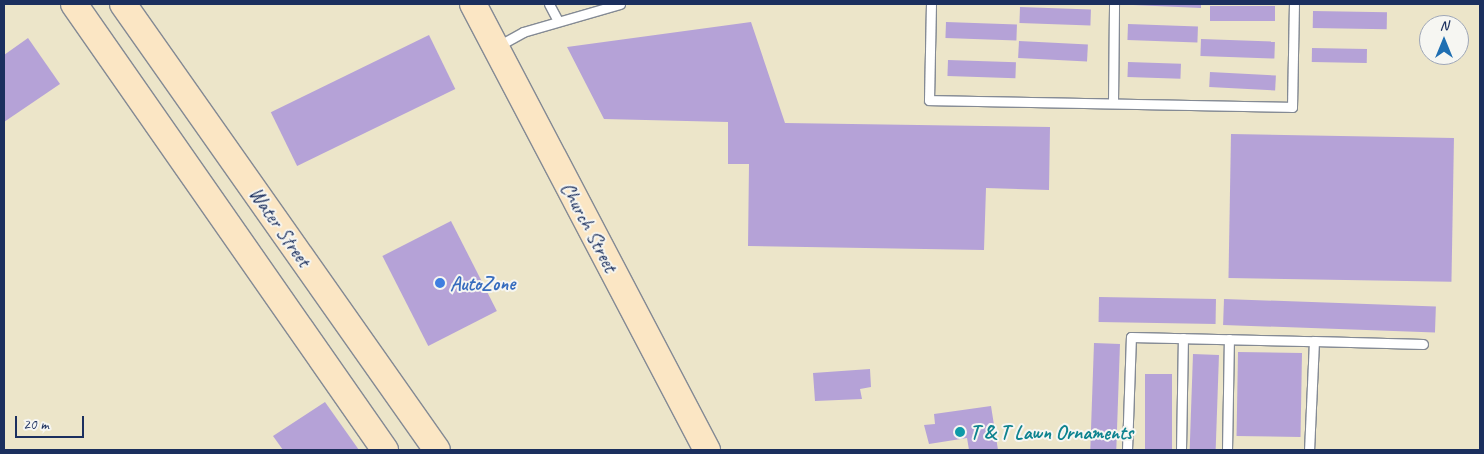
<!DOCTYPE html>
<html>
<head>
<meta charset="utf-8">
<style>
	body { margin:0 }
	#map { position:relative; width:1484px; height:454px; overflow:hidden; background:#ece5c9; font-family:Caveat,sans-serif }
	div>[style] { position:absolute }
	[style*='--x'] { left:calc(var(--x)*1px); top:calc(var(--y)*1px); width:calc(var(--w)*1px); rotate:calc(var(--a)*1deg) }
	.building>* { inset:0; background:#b5a2d7; transform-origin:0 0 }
	.roads { filter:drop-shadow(1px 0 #848a94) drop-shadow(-1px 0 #848a94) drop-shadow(0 1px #848a94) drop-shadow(0 -1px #848a94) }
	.service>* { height:9px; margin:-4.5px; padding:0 4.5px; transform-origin:4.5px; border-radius:4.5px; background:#fff }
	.secondary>* { height:26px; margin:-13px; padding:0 13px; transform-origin:13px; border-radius:13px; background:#fbe6c4 }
	.dots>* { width:14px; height:14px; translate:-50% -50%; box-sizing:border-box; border:2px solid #f6f6f2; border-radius:50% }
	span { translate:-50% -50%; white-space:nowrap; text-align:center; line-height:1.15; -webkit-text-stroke:4px #f6f6f2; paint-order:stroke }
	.street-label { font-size:20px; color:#1b2f5e }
	.shop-label { font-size:20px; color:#366cbe; font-weight:700 }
	.left { translate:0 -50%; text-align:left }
	.culture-label { font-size:20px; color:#0d838f; font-weight:700 }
	.frame { position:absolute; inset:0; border:5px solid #1b2f5e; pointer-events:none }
	.north { position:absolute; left:1419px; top:15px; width:50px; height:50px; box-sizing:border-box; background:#f6f6f2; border:1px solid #9ea6b7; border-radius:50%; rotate:0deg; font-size:14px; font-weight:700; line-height:20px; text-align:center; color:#1b2f5e }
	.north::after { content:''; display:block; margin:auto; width:18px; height:22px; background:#1f6fb2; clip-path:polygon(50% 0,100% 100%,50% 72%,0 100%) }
	.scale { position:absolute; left:15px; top:416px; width:69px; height:22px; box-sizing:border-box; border:2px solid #1b2f5e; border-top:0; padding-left:6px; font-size:15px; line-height:18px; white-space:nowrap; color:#1b2f5e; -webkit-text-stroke:4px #f6f6f2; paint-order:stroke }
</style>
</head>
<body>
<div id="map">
	<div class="building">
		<i style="clip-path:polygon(1201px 4px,1201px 8px,1133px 5px,1133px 4px)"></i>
		<i style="left:1210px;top:6px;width:65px;height:15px"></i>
		<i style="left:1020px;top:7px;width:71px;height:16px;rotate:2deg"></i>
		<i style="left:1313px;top:11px;width:74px;height:17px;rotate:1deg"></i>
		<i style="clip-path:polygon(751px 22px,785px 123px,1050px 127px,1049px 190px,986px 188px,984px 250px,748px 246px,749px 164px,728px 164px,728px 122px,604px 119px,567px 47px)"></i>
		<i style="left:946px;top:22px;width:71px;height:16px;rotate:2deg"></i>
		<i style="left:1128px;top:24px;width:70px;height:16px;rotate:2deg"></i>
		<i style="left:429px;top:35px;width:60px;height:176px;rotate:64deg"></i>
		<i style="clip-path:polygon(28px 38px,60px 84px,4px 122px,4px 55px)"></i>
		<i style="left:1201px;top:39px;width:74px;height:17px;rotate:2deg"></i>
		<i style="left:1019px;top:41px;width:69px;height:17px;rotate:3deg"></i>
		<i style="left:1312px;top:48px;width:55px;height:14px;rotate:1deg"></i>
		<i style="left:948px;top:60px;width:68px;height:16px;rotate:2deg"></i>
		<i style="left:1128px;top:62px;width:53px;height:15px;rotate:2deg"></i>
		<i style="left:1210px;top:72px;width:66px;height:15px;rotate:3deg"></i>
		<i style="left:1231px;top:134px;width:223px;height:144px;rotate:1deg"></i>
		<i style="left:451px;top:221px;width:101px;height:77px;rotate:63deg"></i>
		<i style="left:1099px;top:297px;width:117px;height:25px;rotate:1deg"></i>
		<i style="left:1224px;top:299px;width:212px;height:26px;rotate:2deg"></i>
		<i style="left:1094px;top:343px;width:26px;height:107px;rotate:2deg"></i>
		<i style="left:1238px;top:352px;width:64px;height:84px;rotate:1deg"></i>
		<i style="left:1193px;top:354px;width:26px;height:96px;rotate:2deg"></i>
		<i style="clip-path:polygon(870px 369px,871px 387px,860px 389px,862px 399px,815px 401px,813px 373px)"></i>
		<i style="left:1145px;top:374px;width:27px;height:76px"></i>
		<i style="clip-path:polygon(325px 402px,359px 450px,283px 450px,273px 436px)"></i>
		<i style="clip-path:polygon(991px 406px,998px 450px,969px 450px,967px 438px,929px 444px,924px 425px,935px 424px,934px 414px)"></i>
	</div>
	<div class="roads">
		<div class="service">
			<i style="--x:549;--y:4;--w:19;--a:62"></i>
			<i style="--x:931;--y:4;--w:96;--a:91.2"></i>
			<i style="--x:929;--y:100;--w:363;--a:1.1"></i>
			<i style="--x:1292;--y:107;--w:103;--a:-88.9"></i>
			<i style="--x:498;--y:46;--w:29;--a:-29"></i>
			<i style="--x:523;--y:32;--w:101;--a:-16.1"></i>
			<i style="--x:1113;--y:103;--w:99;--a:-89.4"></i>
			<i style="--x:1314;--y:341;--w:109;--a:1.6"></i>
			<i style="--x:1127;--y:450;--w:113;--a:-88"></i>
			<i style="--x:1131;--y:337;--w:183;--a:1.3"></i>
			<i style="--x:1314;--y:341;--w:109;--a:92.6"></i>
			<i style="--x:1181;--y:450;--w:112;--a:-89"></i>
			<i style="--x:1227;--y:450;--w:111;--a:-89"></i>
		</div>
		<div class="secondary">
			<i style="--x:74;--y:4;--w:544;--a:55.11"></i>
			<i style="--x:123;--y:4;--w:545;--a:54.85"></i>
			<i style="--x:473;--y:4;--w:504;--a:62.32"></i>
		</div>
	</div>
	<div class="dots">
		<i style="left:440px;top:283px;background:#3f7fe0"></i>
		<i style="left:960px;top:432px;background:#0f9aa8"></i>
	</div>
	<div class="street-label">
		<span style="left:280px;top:227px;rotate:55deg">Water Street</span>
		<span style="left:589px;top:227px;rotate:62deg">Church Street</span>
	</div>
	<div class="shop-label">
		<span class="left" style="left:450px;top:283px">AutoZone</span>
	</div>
	<div class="culture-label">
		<span class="left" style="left:970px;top:432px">T &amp; T Lawn Ornaments</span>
	</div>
	<div class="frame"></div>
	<div class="north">N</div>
	<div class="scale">20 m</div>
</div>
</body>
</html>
